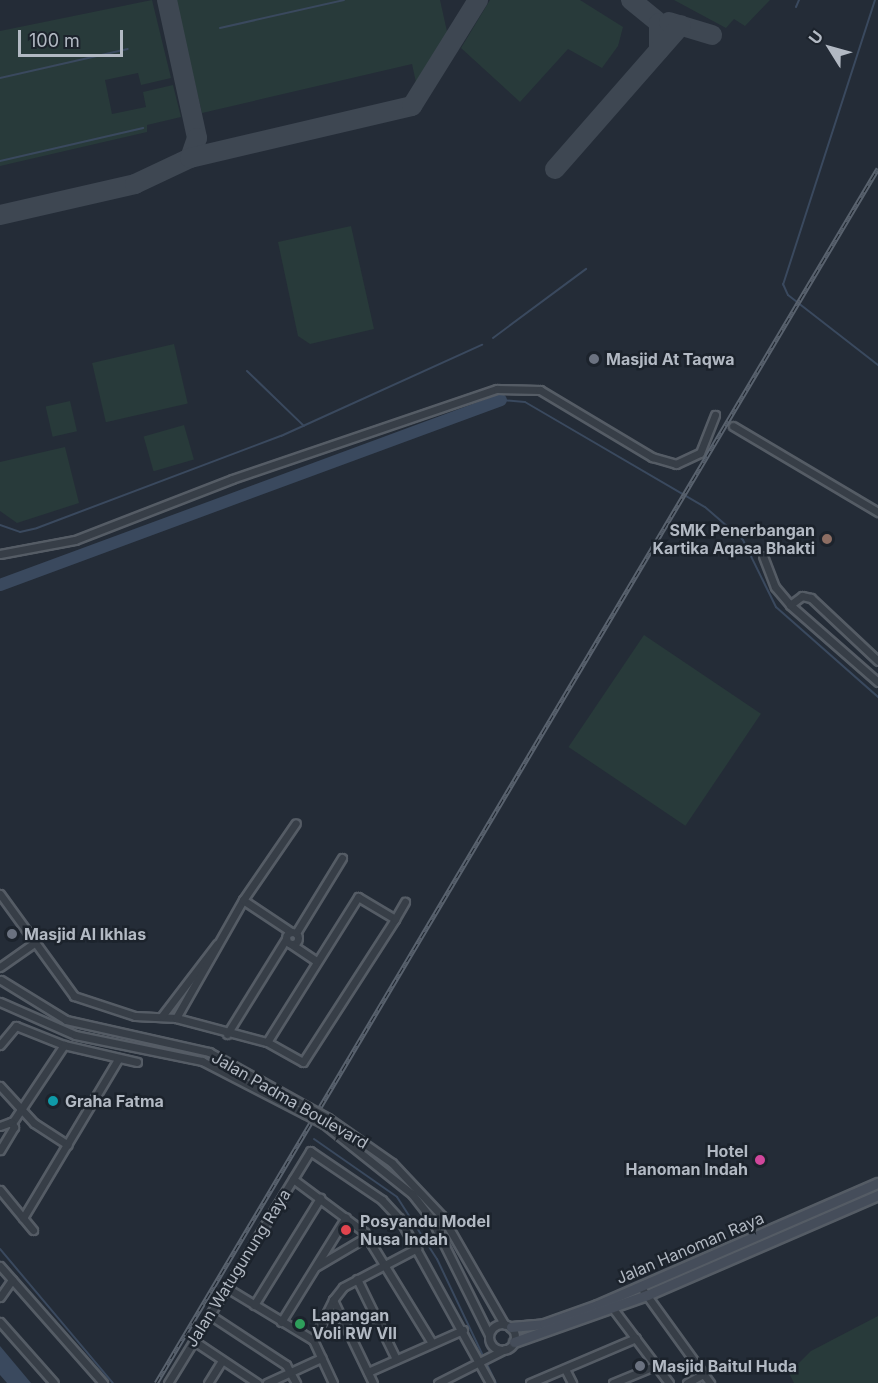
<!DOCTYPE html>
<html>
<head>
<meta charset="utf-8">
<style>
	body { margin:0 }
	#map { position:relative; width:878px; height:1383px; overflow:hidden; background:#242c37; font-family:Inter,sans-serif }
	div>[style] { position:absolute }
	[style*='--x'] { left:calc(var(--x)*1px); top:calc(var(--y)*1px); width:calc(var(--w)*1px); rotate:calc(var(--a)*1deg) }
	.green>* { inset:0; background:#283a3a; transform-origin:0 0 }
	.water>* { inset:0; background:#3a495e }
	.stream>* { height:2px; margin:-1px; padding:0 1px; transform-origin:1px; border-radius:1px; background:#3a495e }
	.river>* { height:12px; margin:-6px; padding:0 6px; transform-origin:6px; border-radius:6px; background:#3a495e }
	.taxiway>* { height:20px; margin:-10px; padding:0 10px; transform-origin:10px; border-radius:10px; background:#3e4752 }
	.roads { filter:drop-shadow(2px 0 #555c65) drop-shadow(-2px 0 #555c65) drop-shadow(0 2px #555c65) drop-shadow(0 -2px #555c65) }
	.street>* { height:7px; margin:-3.5px; padding:0 3.5px; transform-origin:3.5px; border-radius:3.5px; background:#373e47 }
	.street>.ring { margin:-3.5px; padding:0; box-sizing:content-box; background:none; border:7px solid #373e47; border-radius:50% }
	.secondary>* { height:9px; margin:-4.5px; padding:0 4.5px; transform-origin:4.5px; border-radius:4.5px; background:#454d5a }
	.rail>* { height:4.5px; margin-top:-2.25px; transform-origin:0; background:repeating-linear-gradient(90deg,#1c232c 0 7px,#59626e 0 14px); box-sizing:border-box; border-block:2px solid #59626e }
	.bridges { filter:drop-shadow(2px 0 #555c65) drop-shadow(-2px 0 #555c65) drop-shadow(0 2px #555c65) drop-shadow(0 -2px #555c65) }
	.street-bridge>* { height:7px; margin:-3.5px; padding:0 3.5px; transform-origin:3.5px; border-radius:3.5px; background:#373e47 }
	.dots>* { width:16px; height:16px; translate:-50% -50%; box-sizing:border-box; border:3px solid #1c232c; border-radius:50% }
	span { translate:-50% -50%; white-space:nowrap; text-align:center; line-height:1.15; -webkit-text-stroke:5px #1c232c; paint-order:stroke }
	.poi-label { font-size:16px; color:#b2b9c3; font-weight:700 }
	.left { translate:0 -50%; text-align:left }
	.right { translate:-100% -50%; text-align:right }
	.street-label { font-size:16px; color:#b2b9c3 }
	.north { position:absolute; left:800px; top:18px; width:60px; height:60px; -webkit-text-stroke:4px #1c232c; paint-order:stroke; rotate:307deg; font-size:16px; font-weight:700; line-height:24px; text-align:center; color:#b2b9c3 }
	.north::after { content:''; display:block; margin:auto; width:21px; height:27px; background:#b2b9c3; clip-path:polygon(50% 0,100% 100%,50% 72%,0 100%) }
	.scale { position:absolute; left:18px; top:30px; width:105px; height:27px; box-sizing:border-box; border:3px solid #b2b9c3; border-top:0; padding-left:8px; font-size:18px; line-height:21px; white-space:nowrap; color:#b2b9c3; -webkit-text-stroke:4px #1c232c; paint-order:stroke }
</style>
</head>
<body>
<div id="map">
	<div class="green">
		<i style="clip-path:polygon(152px 0,171px 78px,141px 85px,138px 73px,105px 80px,112px 114px,146px 107px,143px 92px,173px 85px,181px 117px,147px 125px,147px 132px,0 166px,0 31px)"></i>
		<i style="clip-path:polygon(175px 0,440px 0,448px 36px,417px 87px,412px 64px,202px 113px)"></i>
		<i style="clip-path:polygon(490px 0,580px 0,623px 27px,618px 46px,602px 68px,568px 49px,520px 102px,461px 48px)"></i>
		<i style="clip-path:polygon(674px 0,770px 0,745px 26px,734px 19px,726px 28px)"></i>
		<i style="clip-path:polygon(351px 226px,374px 329px,310px 344px,298px 336px,278px 242px)"></i>
		<i style="left:174px;top:344px;width:61px;height:84px;rotate:77deg"></i>
		<i style="left:70px;top:401px;width:31px;height:25px;rotate:77deg"></i>
		<i style="left:184px;top:425px;width:36px;height:42px;rotate:74deg"></i>
		<i style="clip-path:polygon(65px 447px,79px 503px,17px 523px,0 511px,0 462px)"></i>
		<i style="left:644px;top:635px;width:141px;height:135px;rotate:34deg"></i>
		<i style="clip-path:polygon(878px 1316px,878px 1383px,794px 1383px,789px 1373px,811px 1351px)"></i>
	</div>
	<div class="water">
		<i style="clip-path:polygon(0 1346px,31px 1383px,7px 1383px,0 1375px)"></i>
	</div>
	<div class="stream">
		<i style="--x:875;--y:0;--w:299;--a:107.9"></i>
		<i style="--x:783;--y:284;--w:12;--a:66"></i>
		<i style="--x:788;--y:295;--w:114;--a:37.9"></i>
		<i style="--x:796;--y:7;--w:8;--a:-67"></i>
		<i style="--x:220;--y:28;--w:127;--a:-12.7"></i>
		<i style="--x:0;--y:78;--w:131;--a:-12.8"></i>
		<i style="--x:0;--y:161;--w:147;--a:-13"></i>
		<i style="--x:493;--y:338;--w:116;--a:-36.6"></i>
		<i style="--x:247;--y:371;--w:79;--a:44"></i>
		<i style="--x:501;--y:400;--w:24;--a:5"></i>
		<i style="--x:525;--y:402;--w:208;--a:30.3"></i>
		<i style="--x:705;--y:507;--w:50;--a:41"></i>
		<i style="--x:743;--y:540;--w:75;--a:63.8"></i>
		<i style="--x:776;--y:607;--w:136;--a:41.4"></i>
		<i style="--x:0;--y:525;--w:21;--a:19"></i>
		<i style="--x:20;--y:532;--w:17;--a:-13"></i>
		<i style="--x:37;--y:528;--w:261;--a:-20.7"></i>
		<i style="--x:281;--y:436;--w:221;--a:-24.4"></i>
		<i style="--x:314;--y:1139;--w:101;--a:34.9"></i>
		<i style="--x:397;--y:1197;--w:74;--a:57.2"></i>
		<i style="--x:437;--y:1259;--w:137;--a:64.6"></i>
		<i style="--x:0;--y:1249;--w:175;--a:49.9"></i>
	</div>
	<div class="river">
		<i style="--x:0;--y:585;--w:534;--a:-20.27"></i>
	</div>
	<div class="taxiway">
		<i style="--x:167;--y:0;--w:141;--a:77.7"></i>
		<i style="--x:197;--y:138;--w:21;--a:109"></i>
		<i style="--x:631;--y:0;--w:36;--a:39"></i>
		<i style="--x:659;--y:23;--w:27;--a:90"></i>
		<i style="--x:669;--y:22;--w:45;--a:16.8"></i>
		<i style="--x:555;--y:169;--w:191;--a:-48.8"></i>
		<i style="--x:0;--y:215;--w:139;--a:-12.9"></i>
		<i style="--x:135;--y:184;--w:61;--a:-25.3"></i>
		<i style="--x:190;--y:158;--w:228;--a:-13.2"></i>
		<i style="--x:412;--y:106;--w:125;--a:-58.1"></i>
	</div>
	<div class="roads">
		<div class="street">
			<i style="--x:733;--y:426;--w:169;--a:30.7"></i>
			<i style="--x:0;--y:554;--w:76;--a:-10.6"></i>
			<i style="--x:75;--y:540;--w:168;--a:-21.2"></i>
			<i style="--x:232;--y:479;--w:280;--a:-18.8"></i>
			<i style="--x:497;--y:389;--w:43;--a:1.3"></i>
			<i style="--x:540;--y:390;--w:131;--a:30.9"></i>
			<i style="--x:652;--y:457;--w:25;--a:16"></i>
			<i style="--x:676;--y:464;--w:26;--a:-25"></i>
			<i style="--x:700;--y:453;--w:41;--a:-68.5"></i>
			<i style="--x:763;--y:556;--w:33;--a:69"></i>
			<i style="--x:775;--y:587;--w:23;--a:50"></i>
			<i style="--x:790;--y:605;--w:117;--a:41.2"></i>
			<i style="--x:790;--y:605;--w:15;--a:-37"></i>
			<i style="--x:802;--y:596;--w:9;--a:13"></i>
			<i style="--x:811;--y:598;--w:92;--a:43.2"></i>
			<i style="--x:0;--y:894;--w:126;--a:54"></i>
			<i style="--x:74;--y:996;--w:64;--a:18.2"></i>
			<i style="--x:135;--y:1016;--w:41;--a:2.8"></i>
			<i style="--x:176;--y:1018;--w:94;--a:14.8"></i>
			<i style="--x:267;--y:1042;--w:41;--a:29.1"></i>
			<i style="--x:303;--y:1062;--w:170;--a:-57.2"></i>
			<i style="--x:395;--y:919;--w:43;--a:-149.3"></i>
			<i style="--x:358;--y:897;--w:171;--a:122.1"></i>
			<i style="--x:243;--y:900;--w:58;--a:33.7"></i>
			<i style="--x:395;--y:919;--w:20;--a:-60"></i>
			<i class="ring" style="left:286px;top:932px;width:5px;height:5px"></i>
			<i style="--x:296;--y:933;--w:88;--a:-58.5"></i>
			<i style="--x:291;--y:944;--w:30;--a:34"></i>
			<i style="--x:0;--y:967;--w:42;--a:-35.2"></i>
			<i style="--x:1;--y:980;--w:76;--a:31.6"></i>
			<i style="--x:66;--y:1020;--w:147;--a:12.6"></i>
			<i style="--x:209;--y:1052;--w:113;--a:29.1"></i>
			<i style="--x:0;--y:1002;--w:82;--a:23.7"></i>
			<i style="--x:75;--y:1035;--w:130;--a:11.6"></i>
			<i style="--x:202;--y:1061;--w:116;--a:27.2"></i>
			<i style="--x:162;--y:1016;--w:91;--a:-52.6"></i>
			<i style="--x:176;--y:1018;--w:136;--a:-60.4"></i>
			<i style="--x:243;--y:900;--w:93;--a:-55.5"></i>
			<i style="--x:227;--y:1034;--w:112;--a:-58.2"></i>
			<i style="--x:0;--y:1045;--w:25;--a:-50"></i>
			<i style="--x:16;--y:1026;--w:52;--a:21.6"></i>
			<i style="--x:64;--y:1045;--w:75;--a:13.1"></i>
			<i style="--x:0;--y:1086;--w:50;--a:47.4"></i>
			<i style="--x:34;--y:1123;--w:40;--a:32.9"></i>
			<i style="--x:328;--y:1118;--w:78;--a:35.1"></i>
			<i style="--x:392;--y:1163;--w:73;--a:46.7"></i>
			<i style="--x:442;--y:1216;--w:125;--a:60.1"></i>
			<i style="--x:12;--y:1123;--w:94;--a:-56.3"></i>
			<i style="--x:324;--y:1124;--w:112;--a:38.5"></i>
			<i style="--x:412;--y:1194;--w:33;--a:52"></i>
			<i style="--x:432;--y:1220;--w:128;--a:63.6"></i>
			<i style="--x:0;--y:1126;--w:12;--a:-20"></i>
			<i style="--x:11;--y:1122;--w:6;--a:59"></i>
			<i style="--x:14;--y:1127;--w:27;--a:121"></i>
			<i style="--x:293;--y:1179;--w:89;--a:36.7"></i>
			<i style="--x:364;--y:1232;--w:130;--a:58.5"></i>
			<i style="--x:0;--y:1190;--w:52;--a:50.5"></i>
			<i style="--x:23;--y:1218;--w:185;--a:-59.1"></i>
			<i style="--x:0;--y:1266;--w:156;--a:48.6"></i>
			<i style="--x:317;--y:1266;--w:59;--a:-30.5"></i>
			<i style="--x:357;--y:1279;--w:89;--a:64"></i>
			<i style="--x:640;--y:1286;--w:120;--a:54.2"></i>
			<i style="--x:227;--y:1288;--w:100;--a:31.2"></i>
			<i style="--x:0;--y:1297;--w:21;--a:-55"></i>
			<i style="--x:333;--y:1300;--w:92;--a:64.3"></i>
			<i style="--x:254;--y:1305;--w:126;--a:-58.3"></i>
			<i style="--x:611;--y:1306;--w:96;--a:53"></i>
			<i style="--x:210;--y:1315;--w:91;--a:33.3"></i>
			<i style="--x:286;--y:1365;--w:21;--a:61"></i>
			<i style="--x:0;--y:1322;--w:81;--a:48.5"></i>
			<i style="--x:281;--y:1322;--w:123;--a:-58.2"></i>
			<i class="ring" style="left:489px;top:1324px;width:19px;height:19px"></i>
			<i style="--x:194;--y:1341;--w:76;--a:33.7"></i>
			<i style="--x:565;--y:1369;--w:16;--a:63"></i>
			<i style="--x:368;--y:1372;--w:104;--a:-23.9"></i>
			<i style="--x:168;--y:1383;--w:272;--a:-58.5"></i>
			<i style="--x:310;--y:1151;--w:87;--a:34.2"></i>
			<i style="--x:382;--y:1200;--w:25;--a:47"></i>
			<i style="--x:399;--y:1218;--w:188;--a:61.1"></i>
			<i style="--x:208;--y:1383;--w:26;--a:-58"></i>
			<i style="--x:267;--y:1383;--w:60;--a:-24.8"></i>
			<i style="--x:333;--y:1383;--w:47;--a:-114.9"></i>
			<i style="--x:313;--y:1340;--w:45;--a:-63.4"></i>
			<i style="--x:333;--y:1300;--w:16;--a:-52"></i>
			<i style="--x:343;--y:1287;--w:84;--a:-27.8"></i>
			<i style="--x:438;--y:1383;--w:75;--a:-26.9"></i>
			<i style="--x:530;--y:1383;--w:115;--a:-23"></i>
			<i style="--x:613;--y:1383;--w:48;--a:-22.2"></i>
			<i style="--x:687;--y:1383;--w:18;--a:-29"></i>
		</div>
		<div class="secondary">
			<i style="--x:511;--y:1327;--w:33;--a:-5"></i>
			<i style="--x:544;--y:1324;--w:56;--a:-19.7"></i>
			<i style="--x:597;--y:1305;--w:306;--a:-23.5"></i>
			<i style="--x:514;--y:1342;--w:141;--a:-19.5"></i>
			<i style="--x:647;--y:1295;--w:252;--a:-23.4"></i>
		</div>
	</div>
	<div class="rail">
		<i style="--x:156;--y:1383;--w:1413;--a:-59.28"></i>
	</div>
	<div class="bridges">
		<div class="street-bridge">
			<i style="--x:308;--y:1107;--w:23;--a:29"></i>
			<i style="--x:305;--y:1114;--w:21;--a:28"></i>
		</div>
	</div>
	<div class="dots">
		<i style="left:594px;top:359px;background:#6b7280"></i>
		<i style="left:827px;top:539px;background:#8d6e63"></i>
		<i style="left:12px;top:934px;background:#6b7280"></i>
		<i style="left:53px;top:1101px;background:#0f9aa8"></i>
		<i style="left:760px;top:1160px;background:#d1479c"></i>
		<i style="left:346px;top:1230px;background:#e0444e"></i>
		<i style="left:300px;top:1324px;background:#2e9e5b"></i>
		<i style="left:640px;top:1366px;background:#6b7280"></i>
	</div>
	<div class="poi-label">
		<span class="left" style="left:606px;top:359px">Masjid At Taqwa</span>
		<span class="right" style="left:815px;top:539px">SMK Penerbangan<br>Kartika Aqasa Bhakti</span>
		<span class="left" style="left:24px;top:934px">Masjid Al Ikhlas</span>
		<span class="left" style="left:65px;top:1101px">Graha Fatma</span>
		<span class="right" style="left:748px;top:1160px">Hotel<br>Hanoman Indah</span>
		<span class="left" style="left:360px;top:1230px">Posyandu Model<br>Nusa Indah</span>
		<span class="left" style="left:312px;top:1324px">Lapangan<br>Voli RW VII</span>
		<span class="left" style="left:652px;top:1366px">Masjid Baitul Huda</span>
	</div>
	<div class="street-label">
		<span style="left:290px;top:1100px;rotate:30deg">Jalan Padma Boulevard</span>
		<span style="left:690px;top:1248px;rotate:-23deg">Jalan Hanoman Raya</span>
		<span style="left:238px;top:1268px;rotate:-58deg">Jalan Watugunung Raya</span>
	</div>
	<div class="north">U</div>
	<div class="scale">100 m</div>
</div>
</body>
</html>
